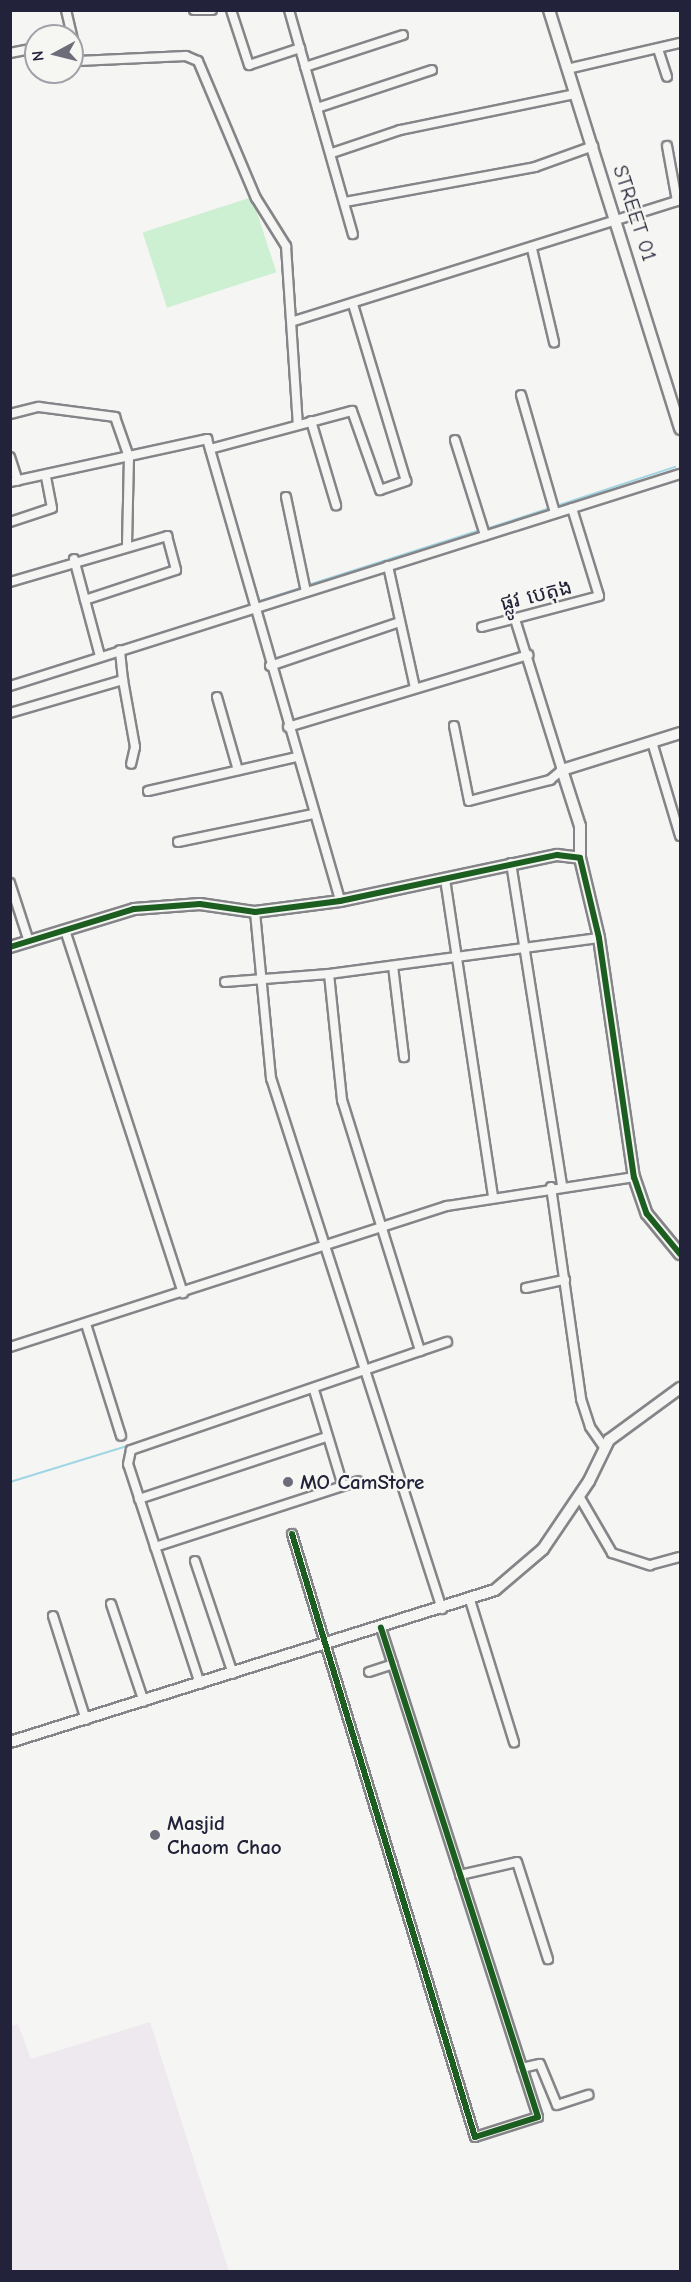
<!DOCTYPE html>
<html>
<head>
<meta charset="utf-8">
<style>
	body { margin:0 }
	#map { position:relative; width:691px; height:2282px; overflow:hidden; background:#f5f5f3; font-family:"Comic Neue","Noto Sans Khmer",sans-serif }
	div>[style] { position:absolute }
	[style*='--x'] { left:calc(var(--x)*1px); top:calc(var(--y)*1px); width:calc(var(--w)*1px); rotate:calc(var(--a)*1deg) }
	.built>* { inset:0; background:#eee9ef }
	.green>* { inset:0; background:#ccf0d1; transform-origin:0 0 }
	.stream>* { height:2px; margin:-1px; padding:0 1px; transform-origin:1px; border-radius:1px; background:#a0d6e3 }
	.roads { filter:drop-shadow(2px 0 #858589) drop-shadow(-2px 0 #858589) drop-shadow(0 2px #858589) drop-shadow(0 -2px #858589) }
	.minor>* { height:8px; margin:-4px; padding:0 4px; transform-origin:4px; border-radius:4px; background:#f5f5f3 }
	.tertiary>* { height:10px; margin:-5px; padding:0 5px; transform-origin:5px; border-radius:5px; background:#f5f5f3 }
	.cycleway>* { height:6px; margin:-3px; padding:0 3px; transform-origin:3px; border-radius:3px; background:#1b5e20 }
	.dots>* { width:16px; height:16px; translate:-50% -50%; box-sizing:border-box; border:3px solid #f6f6f2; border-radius:50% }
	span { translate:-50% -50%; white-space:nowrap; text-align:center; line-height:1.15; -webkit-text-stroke:4.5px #f6f6f2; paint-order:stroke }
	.street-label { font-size:21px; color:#22223b }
	.poi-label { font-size:21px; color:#22223b; font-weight:700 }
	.left { translate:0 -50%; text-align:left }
	.frame { position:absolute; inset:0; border:12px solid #22223b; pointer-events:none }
	.north { position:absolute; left:24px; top:24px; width:60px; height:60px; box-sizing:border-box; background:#f6f6f2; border:2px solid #a1a1a9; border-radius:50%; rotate:263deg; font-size:16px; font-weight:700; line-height:24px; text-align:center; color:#22223b }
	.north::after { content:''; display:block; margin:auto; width:21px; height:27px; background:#6c6c7b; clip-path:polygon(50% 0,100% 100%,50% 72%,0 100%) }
</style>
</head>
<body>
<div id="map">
	<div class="built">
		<i style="clip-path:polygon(150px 2022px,229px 2271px,11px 2271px,11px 2026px,18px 2024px,31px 2059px)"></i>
	</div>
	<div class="green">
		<i style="left:252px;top:197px;width:79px;height:115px;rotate:72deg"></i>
	</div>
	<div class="stream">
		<i style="--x:486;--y:529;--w:199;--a:-18.2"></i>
		<i style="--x:308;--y:585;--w:181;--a:-17.7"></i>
		<i style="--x:260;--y:601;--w:45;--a:-18"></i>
		<i style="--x:10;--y:1482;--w:160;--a:-17.1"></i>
	</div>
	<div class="roads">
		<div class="minor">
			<i style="--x:66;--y:10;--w:52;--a:76.8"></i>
			<i style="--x:78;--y:61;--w:108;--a:-2.7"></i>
			<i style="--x:186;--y:56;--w:13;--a:23"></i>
			<i style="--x:198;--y:61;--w:149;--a:67.1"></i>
			<i style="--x:256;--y:198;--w:57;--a:58"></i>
			<i style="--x:286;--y:246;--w:179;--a:86.2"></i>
			<i style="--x:194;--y:10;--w:18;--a:0"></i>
			<i style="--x:231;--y:10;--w:58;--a:71.9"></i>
			<i style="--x:249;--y:65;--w:54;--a:-18.4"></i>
			<i style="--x:289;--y:10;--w:233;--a:74.1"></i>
			<i style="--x:658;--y:49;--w:29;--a:72"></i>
			<i style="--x:10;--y:53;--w:26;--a:-11"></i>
			<i style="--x:305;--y:67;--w:103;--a:-18.1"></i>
			<i style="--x:567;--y:69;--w:116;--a:-13"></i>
			<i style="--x:317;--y:108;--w:121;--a:-18.3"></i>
			<i style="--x:667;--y:146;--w:56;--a:79.7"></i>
			<i style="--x:332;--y:153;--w:72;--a:-18.7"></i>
			<i style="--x:400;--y:130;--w:179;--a:-11.6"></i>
			<i style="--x:345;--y:202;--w:193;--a:-10.4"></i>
			<i style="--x:535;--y:167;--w:62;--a:-19.9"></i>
			<i style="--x:532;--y:249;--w:96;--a:76.7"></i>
			<i style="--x:294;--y:321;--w:405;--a:-17.4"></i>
			<i style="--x:521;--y:395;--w:123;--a:73.9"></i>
			<i style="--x:10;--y:414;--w:30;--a:-14"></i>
			<i style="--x:39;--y:407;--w:77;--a:7.5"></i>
			<i style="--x:115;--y:417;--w:42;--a:70.7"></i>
			<i style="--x:129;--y:457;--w:87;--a:91.3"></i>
			<i style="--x:311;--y:421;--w:88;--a:73.4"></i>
			<i style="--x:455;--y:440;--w:100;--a:72.5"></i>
			<i style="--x:210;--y:449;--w:147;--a:-15"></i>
			<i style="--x:352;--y:411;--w:84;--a:70.5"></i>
			<i style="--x:380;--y:490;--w:28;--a:-19"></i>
			<i style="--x:406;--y:481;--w:185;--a:-106.7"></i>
			<i style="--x:10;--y:457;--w:25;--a:72"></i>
			<i style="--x:10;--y:482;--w:202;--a:-12.3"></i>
			<i style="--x:207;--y:439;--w:481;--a:73.9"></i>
			<i style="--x:286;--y:497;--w:97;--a:78.1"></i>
			<i style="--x:10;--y:522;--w:44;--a:-18.4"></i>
			<i style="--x:52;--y:508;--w:33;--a:-101"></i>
			<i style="--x:74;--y:559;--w:100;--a:75"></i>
			<i style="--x:388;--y:566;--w:125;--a:77.5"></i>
			<i style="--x:10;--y:582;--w:164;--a:-16.3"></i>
			<i style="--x:167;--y:536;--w:35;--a:75"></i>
			<i style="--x:176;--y:570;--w:96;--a:161.8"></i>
			<i style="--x:482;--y:627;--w:121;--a:-14.8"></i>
			<i style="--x:599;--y:596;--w:92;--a:-107.1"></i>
			<i style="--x:270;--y:666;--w:137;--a:-18.7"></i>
			<i style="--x:123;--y:680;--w:68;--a:79.8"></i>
			<i style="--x:135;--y:747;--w:17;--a:103"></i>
			<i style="--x:10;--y:686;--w:703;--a:-17.56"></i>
			<i style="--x:217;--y:697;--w:76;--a:74"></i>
			<i style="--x:10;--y:713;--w:118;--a:-16.3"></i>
			<i style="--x:123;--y:680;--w:30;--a:-96"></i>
			<i style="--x:454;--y:726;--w:76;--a:78.7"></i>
			<i style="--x:469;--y:801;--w:84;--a:-14.5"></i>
			<i style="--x:550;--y:780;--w:16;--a:-40"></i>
			<i style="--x:562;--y:770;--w:158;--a:-107.3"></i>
			<i style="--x:288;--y:727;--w:251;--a:-16.7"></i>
			<i style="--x:652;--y:742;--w:98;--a:73.4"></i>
			<i style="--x:148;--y:791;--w:153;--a:-12.9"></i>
			<i style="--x:178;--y:842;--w:138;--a:-11.7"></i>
			<i style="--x:511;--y:863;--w:327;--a:81"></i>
			<i style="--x:445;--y:879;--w:321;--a:81.4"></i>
			<i style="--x:10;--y:883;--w:62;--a:72.1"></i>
			<i style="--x:255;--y:912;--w:167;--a:84.5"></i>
			<i style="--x:271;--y:1078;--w:558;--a:72.15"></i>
			<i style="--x:65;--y:930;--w:382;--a:72"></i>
			<i style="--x:393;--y:966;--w:92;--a:83.1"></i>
			<i style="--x:329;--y:974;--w:127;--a:84.1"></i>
			<i style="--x:342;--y:1100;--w:263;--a:72.7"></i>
			<i style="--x:225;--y:982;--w:104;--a:-4.4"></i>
			<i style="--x:329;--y:974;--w:272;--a:-7.6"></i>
			<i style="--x:551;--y:1187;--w:214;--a:81.9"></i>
			<i style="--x:581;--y:1399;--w:29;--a:72"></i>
			<i style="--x:590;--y:1427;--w:24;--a:55"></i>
			<i style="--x:526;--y:1288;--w:40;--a:-12"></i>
			<i style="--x:86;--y:1324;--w:117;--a:72.6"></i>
			<i style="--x:10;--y:1347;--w:459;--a:-17.9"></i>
			<i style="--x:447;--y:1206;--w:189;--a:-8.8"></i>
			<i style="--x:314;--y:1390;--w:100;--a:73.2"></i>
			<i style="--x:579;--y:1496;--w:66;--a:59.9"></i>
			<i style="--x:612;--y:1553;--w:40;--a:18"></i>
			<i style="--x:650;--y:1565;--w:31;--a:-15"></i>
			<i style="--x:139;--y:1499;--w:198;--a:-18.3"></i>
			<i style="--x:292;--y:1534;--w:630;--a:73.12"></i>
			<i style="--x:475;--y:2137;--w:66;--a:-17.6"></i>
			<i style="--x:538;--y:2117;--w:514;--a:-107.8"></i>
			<i style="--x:155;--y:1547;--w:213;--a:-18"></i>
			<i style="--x:195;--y:1561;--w:119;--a:71.4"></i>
			<i style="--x:470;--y:1600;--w:149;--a:72.8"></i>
			<i style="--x:111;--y:1604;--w:103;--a:71.4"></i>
			<i style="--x:53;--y:1616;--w:109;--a:72.4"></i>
			<i style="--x:369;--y:1672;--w:25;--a:-18"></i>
			<i style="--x:200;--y:1684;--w:231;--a:-108.1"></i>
			<i style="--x:128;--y:1464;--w:14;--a:-78"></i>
			<i style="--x:131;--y:1450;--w:334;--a:-18.9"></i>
			<i style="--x:460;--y:1875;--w:58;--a:-12.8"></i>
			<i style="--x:517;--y:1862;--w:102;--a:72.3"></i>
			<i style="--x:522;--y:2068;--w:18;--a:-13"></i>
			<i style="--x:540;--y:2064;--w:44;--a:67.5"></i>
			<i style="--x:557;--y:2105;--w:33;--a:-18"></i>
		</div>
		<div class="tertiary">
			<i style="--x:549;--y:10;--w:439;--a:72.6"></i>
			<i style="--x:580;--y:858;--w:32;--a:-90"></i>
			<i style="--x:580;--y:826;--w:59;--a:-107.8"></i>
			<i style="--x:562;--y:770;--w:124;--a:-17.4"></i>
			<i style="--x:10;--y:947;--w:130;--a:-17"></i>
			<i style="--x:134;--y:909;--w:66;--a:-4.3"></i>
			<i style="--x:200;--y:904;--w:56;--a:8.3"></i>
			<i style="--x:255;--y:912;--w:86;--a:-7.4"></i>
			<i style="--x:340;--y:901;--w:222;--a:-12"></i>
			<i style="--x:557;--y:855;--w:23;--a:7"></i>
			<i style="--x:580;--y:858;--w:82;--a:76.6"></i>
			<i style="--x:599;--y:938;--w:242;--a:81.7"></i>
			<i style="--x:634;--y:1177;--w:39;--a:71"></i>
			<i style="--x:647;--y:1214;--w:52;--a:50.5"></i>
			<i style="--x:10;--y:1742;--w:508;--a:-17.4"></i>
			<i style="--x:495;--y:1590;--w:63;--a:-40.5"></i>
			<i style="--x:543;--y:1549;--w:82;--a:-55.9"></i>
			<i style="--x:589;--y:1481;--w:46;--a:-64"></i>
			<i style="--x:609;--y:1440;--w:88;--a:-36.2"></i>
		</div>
	</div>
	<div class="cycleway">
		<i style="--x:10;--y:947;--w:130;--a:-17"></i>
		<i style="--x:134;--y:909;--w:66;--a:-4.3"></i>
		<i style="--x:200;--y:904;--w:56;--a:8.3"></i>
		<i style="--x:255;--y:912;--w:86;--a:-7.4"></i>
		<i style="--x:340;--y:901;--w:222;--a:-12"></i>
		<i style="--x:557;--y:855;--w:23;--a:7"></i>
		<i style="--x:580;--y:858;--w:82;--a:76.6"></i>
		<i style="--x:599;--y:938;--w:242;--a:81.7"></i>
		<i style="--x:634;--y:1177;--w:39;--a:71"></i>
		<i style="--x:647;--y:1214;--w:52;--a:50.5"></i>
		<i style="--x:292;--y:1534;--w:630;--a:73.12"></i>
		<i style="--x:475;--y:2137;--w:66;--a:-17.6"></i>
		<i style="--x:538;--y:2117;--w:514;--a:-107.8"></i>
	</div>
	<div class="dots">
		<i style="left:288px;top:1482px;background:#6c6c7b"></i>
		<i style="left:155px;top:1835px;background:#6c6c7b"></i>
	</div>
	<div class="street-label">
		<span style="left:635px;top:213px;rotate:72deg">STREET 01</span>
		<span style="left:536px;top:595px;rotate:-14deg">ផ្លូវ បេតុង</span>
	</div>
	<div class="poi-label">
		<span class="left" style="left:300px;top:1482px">MO CamStore</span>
		<span class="left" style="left:167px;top:1835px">Masjid<br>Chaom Chao</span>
	</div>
	<div class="frame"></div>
	<div class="north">N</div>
</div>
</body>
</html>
